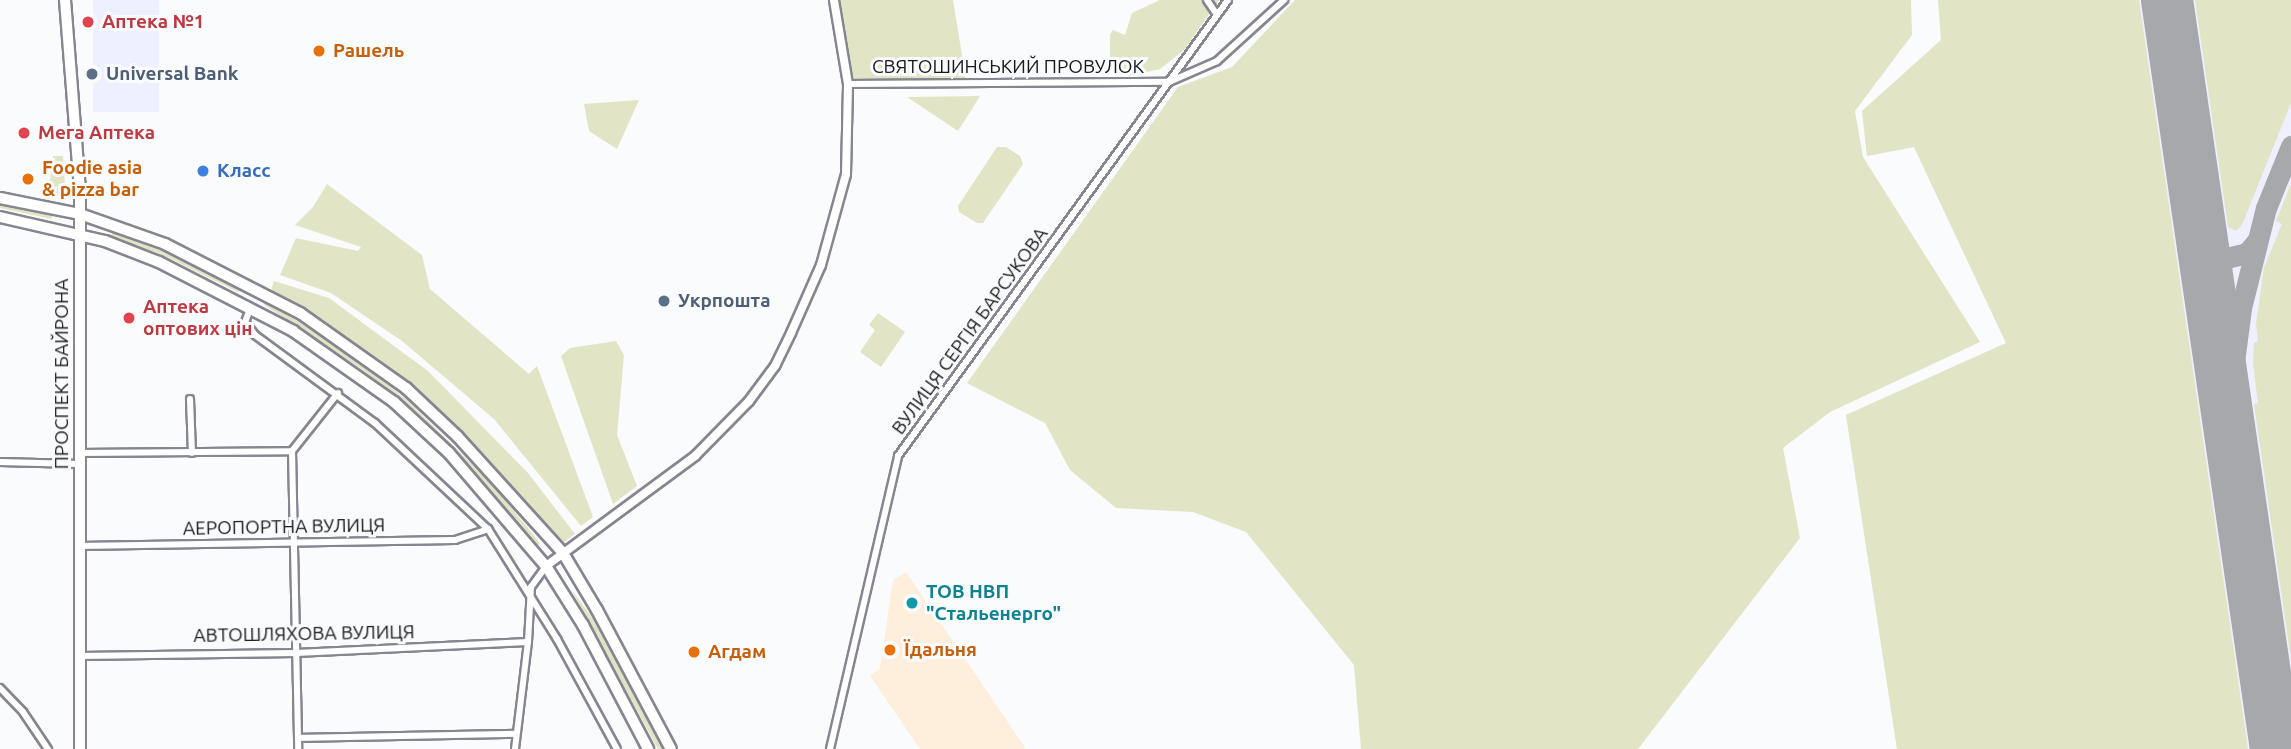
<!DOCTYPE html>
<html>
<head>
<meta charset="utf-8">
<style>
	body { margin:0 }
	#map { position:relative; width:2291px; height:749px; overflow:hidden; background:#fafbfd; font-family:Ubuntu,sans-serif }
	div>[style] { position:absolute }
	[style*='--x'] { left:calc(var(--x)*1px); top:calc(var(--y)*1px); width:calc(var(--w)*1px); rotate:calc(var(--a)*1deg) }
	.built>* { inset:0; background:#eeefff; transform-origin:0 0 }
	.industrial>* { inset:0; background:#fdefdb }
	.green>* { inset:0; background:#e1e4c5; transform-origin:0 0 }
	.taxiway>* { height:21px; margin:-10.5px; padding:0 10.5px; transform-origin:10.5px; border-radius:10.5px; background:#a7a8ab }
	.runway>* { height:52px; margin:-26px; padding:0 26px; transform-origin:26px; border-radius:26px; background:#a7a8ab }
	.roads { filter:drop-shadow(2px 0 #858690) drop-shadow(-2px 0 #858690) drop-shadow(0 2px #858690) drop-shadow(0 -2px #858690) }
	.minor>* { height:6px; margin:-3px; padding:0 3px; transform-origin:3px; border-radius:3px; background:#fff }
	.tertiary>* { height:8px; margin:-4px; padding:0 4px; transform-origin:4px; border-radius:4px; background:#fff }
	.primary>* { height:10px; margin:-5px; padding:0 5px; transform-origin:5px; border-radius:5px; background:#fff }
	.dots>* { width:19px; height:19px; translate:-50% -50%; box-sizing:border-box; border:4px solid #fafbfd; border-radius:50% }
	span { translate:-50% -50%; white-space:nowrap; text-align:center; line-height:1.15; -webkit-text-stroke:6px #fafbfd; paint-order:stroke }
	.health-label { font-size:19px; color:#be3a42; font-weight:700 }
	.left { translate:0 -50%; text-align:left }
	.food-label { font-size:19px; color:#c56008; font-weight:700 }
	.street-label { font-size:19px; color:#191a1e }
	.service-label { font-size:19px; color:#4e5e75; font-weight:700 }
	.shop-label { font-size:19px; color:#366cbe; font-weight:700 }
	.culture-label { font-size:19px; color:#0d838f; font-weight:700 }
</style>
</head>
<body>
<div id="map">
	<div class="built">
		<i style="left:93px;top:0;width:66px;height:112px"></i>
		<i style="clip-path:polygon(1939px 0,2291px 0,2291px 749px,1897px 749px,1846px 415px,2006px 343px,1914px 147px,1867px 156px,1862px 111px,1941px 40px)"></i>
	</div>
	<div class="industrial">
		<i style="clip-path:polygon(906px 572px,980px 681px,1026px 749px,920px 749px,870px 676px,880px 668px,893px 580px)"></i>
	</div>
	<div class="green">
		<i style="clip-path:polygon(837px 0,953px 0,966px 80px,856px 81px,851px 73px)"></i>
		<i style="clip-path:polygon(1160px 0,1219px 0,1184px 50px,1160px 69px,1130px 76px,1110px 70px,1110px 35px,1113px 30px,1125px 35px,1132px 13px)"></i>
		<i style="clip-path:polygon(1295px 0,1911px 0,1912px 35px,1855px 111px,1863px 157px,1980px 342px,1830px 412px,1783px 448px,1800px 538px,1638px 749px,1361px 749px,1354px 665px,1246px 532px,1193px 512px,1116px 508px,1070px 470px,1045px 423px,967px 383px,1178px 87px,1232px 67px)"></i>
		<i style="clip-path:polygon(1938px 0,2139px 0,2248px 749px,1897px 749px,1846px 415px,2006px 343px,1914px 147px,1867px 156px,1862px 111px,1941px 40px)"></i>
		<i style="clip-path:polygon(2195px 0,2291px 0,2291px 103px,2242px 225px,2236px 231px,2228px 227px)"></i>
		<i style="clip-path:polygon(980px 96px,958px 131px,907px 97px)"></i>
		<i style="clip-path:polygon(639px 100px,617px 149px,589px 131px,584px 104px)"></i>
		<i style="clip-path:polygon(997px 147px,1006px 147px,1020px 156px,1023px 164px,983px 223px,977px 223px,959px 212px,958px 206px)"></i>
		<i style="clip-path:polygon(53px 156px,63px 156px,65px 188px,58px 196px,53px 196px,49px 189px)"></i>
		<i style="clip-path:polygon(327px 184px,422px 255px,430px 289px,529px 374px,537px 366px,593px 517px,581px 526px,494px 419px,402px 341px,331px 293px,280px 275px,296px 238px,358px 251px,361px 247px,295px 225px,313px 207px)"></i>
		<i style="clip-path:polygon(2291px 184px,2291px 660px,2254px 404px,2258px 403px,2253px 364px,2254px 343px,2258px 341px,2256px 323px,2264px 268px,2282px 224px,2276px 221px)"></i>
		<i style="left:0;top:203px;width:54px;height:5px;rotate:12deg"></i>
		<i style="clip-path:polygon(112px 232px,170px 254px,240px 288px,238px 292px,169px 258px,111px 236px)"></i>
		<i style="clip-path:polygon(274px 281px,329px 298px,428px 371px,528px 473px,575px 534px,560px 545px,466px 438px,397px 376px,310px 312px,271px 291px)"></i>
		<i style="clip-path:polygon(266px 301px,347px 353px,407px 400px,492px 484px,540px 543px,537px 546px,490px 489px,415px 413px,363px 370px,263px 304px)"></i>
		<i style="clip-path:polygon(878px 313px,905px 332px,881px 367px,860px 352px,875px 330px,869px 325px)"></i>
		<i style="clip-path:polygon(616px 341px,624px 355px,617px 435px,637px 486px,613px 504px,561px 356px,570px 348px)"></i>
		<i style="clip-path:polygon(571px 589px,594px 620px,663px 749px,658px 749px)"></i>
	</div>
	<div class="taxiway">
		<i style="--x:2201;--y:234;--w:23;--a:56"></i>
		<i style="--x:2214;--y:253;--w:13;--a:23"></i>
		<i style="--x:2226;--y:258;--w:22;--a:-13"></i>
		<i style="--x:2247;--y:253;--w:16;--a:-50"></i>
		<i style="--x:2235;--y:466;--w:96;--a:-91.2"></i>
		<i style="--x:2233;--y:370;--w:63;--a:-82.6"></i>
		<i style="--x:2241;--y:308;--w:103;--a:-76"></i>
		<i style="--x:2266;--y:208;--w:67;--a:-68"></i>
	</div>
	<div class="runway">
		<i style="--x:2167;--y:0;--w:757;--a:81.72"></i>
	</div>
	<div class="roads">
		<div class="minor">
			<i style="--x:1207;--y:0;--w:18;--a:56"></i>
			<i style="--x:848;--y:84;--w:321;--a:-0.4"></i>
			<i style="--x:1169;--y:82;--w:52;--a:-23.6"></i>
			<i style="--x:1217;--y:61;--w:91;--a:-42.3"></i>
			<i style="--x:250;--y:309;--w:14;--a:111"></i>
			<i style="--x:245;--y:322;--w:16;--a:52"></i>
			<i style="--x:255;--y:335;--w:149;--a:36.3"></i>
			<i style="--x:375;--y:423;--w:155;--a:43.2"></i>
			<i style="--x:488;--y:529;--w:130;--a:57.9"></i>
			<i style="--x:557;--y:639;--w:125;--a:61.4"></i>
			<i style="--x:190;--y:399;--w:54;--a:87.9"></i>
			<i style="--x:292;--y:451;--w:298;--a:88.8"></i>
			<i style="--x:79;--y:453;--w:213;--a:-0.5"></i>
			<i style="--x:292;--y:451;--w:74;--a:-51.6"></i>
			<i style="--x:0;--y:462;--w:79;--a:1.5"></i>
			<i style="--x:79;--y:546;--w:376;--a:-0.9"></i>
			<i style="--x:455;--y:540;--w:35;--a:-18"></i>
			<i style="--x:80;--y:656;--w:216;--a:-0.8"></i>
			<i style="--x:296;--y:653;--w:232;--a:-2.7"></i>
			<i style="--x:0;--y:688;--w:33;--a:46"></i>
			<i style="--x:23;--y:712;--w:45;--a:56"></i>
			<i style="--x:298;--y:738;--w:218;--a:-1.1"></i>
			<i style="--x:515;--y:749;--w:108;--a:-83.1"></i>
			<i style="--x:528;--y:642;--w:55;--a:-86.9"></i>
			<i style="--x:531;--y:587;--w:26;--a:-54"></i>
			<i style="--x:830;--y:749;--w:301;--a:-76.9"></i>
			<i style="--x:898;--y:456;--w:563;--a:-54.11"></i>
		</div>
		<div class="tertiary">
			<i style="--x:546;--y:566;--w:185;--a:-36.4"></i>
			<i style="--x:695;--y:456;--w:77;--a:-45.5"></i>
			<i style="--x:749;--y:401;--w:44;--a:-53.4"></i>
			<i style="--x:775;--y:366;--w:37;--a:-64"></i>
			<i style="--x:791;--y:333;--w:74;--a:-66.2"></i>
			<i style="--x:821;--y:265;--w:94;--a:-74.6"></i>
			<i style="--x:846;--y:174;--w:90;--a:-88.7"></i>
			<i style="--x:848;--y:84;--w:85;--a:-99.5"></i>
		</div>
		<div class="primary">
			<i style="--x:65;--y:0;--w:192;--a:85.5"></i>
			<i style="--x:80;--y:191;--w:558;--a:90"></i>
			<i style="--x:0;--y:198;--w:82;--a:11.3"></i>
			<i style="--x:80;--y:214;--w:90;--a:19.4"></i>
			<i style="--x:165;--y:244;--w:152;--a:27.1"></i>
			<i style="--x:300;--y:313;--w:130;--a:35.3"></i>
			<i style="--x:406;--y:388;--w:71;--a:43.3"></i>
			<i style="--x:458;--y:437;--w:156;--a:47.8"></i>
			<i style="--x:563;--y:553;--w:66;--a:59.2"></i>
			<i style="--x:597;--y:610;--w:157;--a:62"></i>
			<i style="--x:0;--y:217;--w:108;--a:12.9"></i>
			<i style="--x:105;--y:241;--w:58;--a:21.3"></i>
			<i style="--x:159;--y:262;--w:151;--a:27.2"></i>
			<i style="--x:293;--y:331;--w:123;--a:35.1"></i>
			<i style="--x:394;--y:402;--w:75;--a:42.8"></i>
			<i style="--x:449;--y:453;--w:149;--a:49.4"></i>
			<i style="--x:546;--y:566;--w:70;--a:57.9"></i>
			<i style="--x:583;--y:625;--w:140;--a:62.3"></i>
		</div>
	</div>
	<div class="dots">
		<i style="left:88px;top:22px;background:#e0444e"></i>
		<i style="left:319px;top:51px;background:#e8710a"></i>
		<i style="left:92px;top:74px;background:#5c6f8a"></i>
		<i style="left:24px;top:133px;background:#e0444e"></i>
		<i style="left:203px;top:171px;background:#3f7fe0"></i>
		<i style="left:28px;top:179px;background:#e8710a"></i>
		<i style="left:664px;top:301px;background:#5c6f8a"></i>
		<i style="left:129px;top:318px;background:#e0444e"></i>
		<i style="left:912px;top:603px;background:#0f9aa8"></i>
		<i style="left:890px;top:650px;background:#e8710a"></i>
		<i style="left:694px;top:652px;background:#e8710a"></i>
	</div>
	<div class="health-label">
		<span class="left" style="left:102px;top:22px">Аптека №1</span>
		<span class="left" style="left:38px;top:133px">Мега Аптека</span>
		<span class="left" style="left:143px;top:318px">Аптека<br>оптових цін</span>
	</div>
	<div class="food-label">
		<span class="left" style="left:333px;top:51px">Рашель</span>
		<span class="left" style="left:42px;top:179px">Foodie asia<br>&amp; pizza bar</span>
		<span class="left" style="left:904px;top:650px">Їдальня</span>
		<span class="left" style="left:708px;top:652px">Агдам</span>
	</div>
	<div class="street-label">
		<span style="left:1008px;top:67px">СВЯТОШИНСЬКИЙ ПРОВУЛОК</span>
		<span style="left:970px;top:331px;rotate:-54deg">ВУЛИЦЯ СЕРГІЯ БАРСУКОВА</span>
		<span style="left:62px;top:374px;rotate:-90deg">ПРОСПЕКТ БАЙРОНА</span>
		<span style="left:284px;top:527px;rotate:-1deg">АЕРОПОРТНА ВУЛИЦЯ</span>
		<span style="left:304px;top:634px;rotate:-1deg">АВТОШЛЯХОВА ВУЛИЦЯ</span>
	</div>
	<div class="service-label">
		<span class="left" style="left:106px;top:74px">Universal Bank</span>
		<span class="left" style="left:678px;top:301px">Укрпошта</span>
	</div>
	<div class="shop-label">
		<span class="left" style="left:217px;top:171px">Класс</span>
	</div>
	<div class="culture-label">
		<span class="left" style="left:926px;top:603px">ТОВ НВП<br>"Стальенерго"</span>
	</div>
</div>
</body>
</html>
